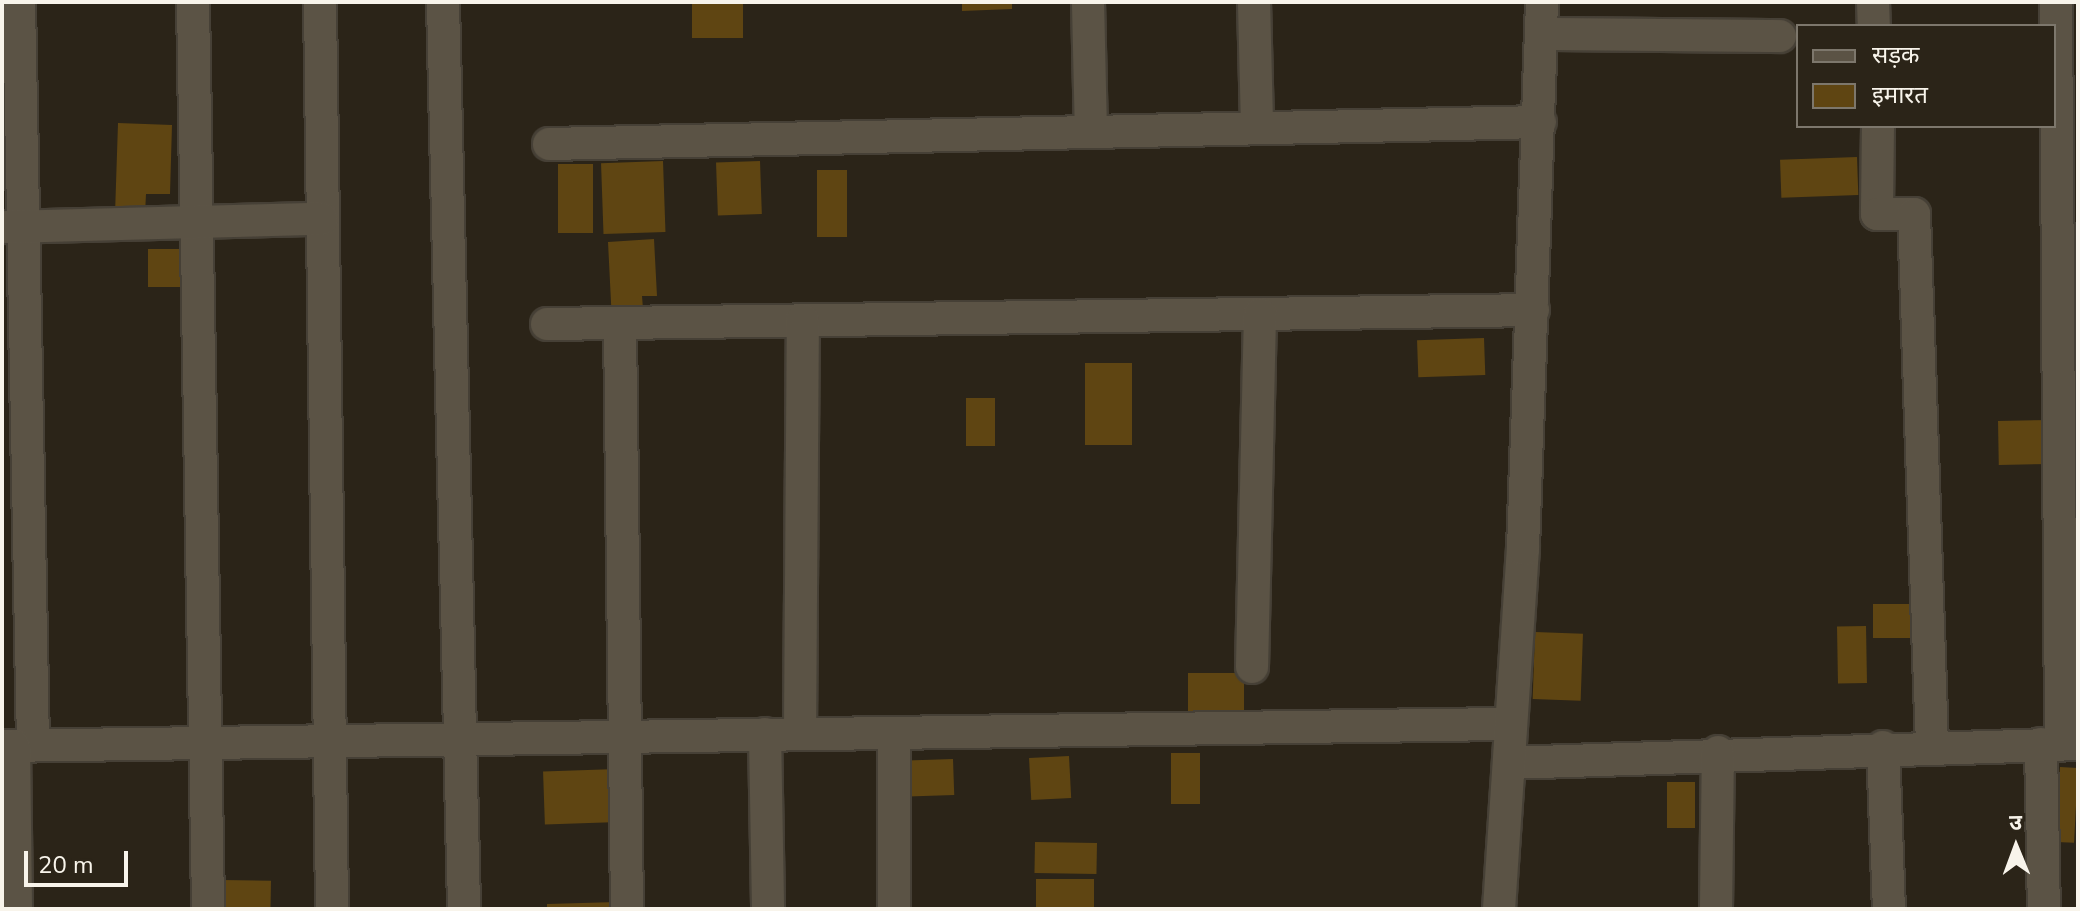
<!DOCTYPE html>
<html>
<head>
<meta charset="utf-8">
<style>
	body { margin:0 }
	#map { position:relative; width:2080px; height:911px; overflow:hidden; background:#2b2418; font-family:"Nunito Sans","Noto Sans Devanagari",sans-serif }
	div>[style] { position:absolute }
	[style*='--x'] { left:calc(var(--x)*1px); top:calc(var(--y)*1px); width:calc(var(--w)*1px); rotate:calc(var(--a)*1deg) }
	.building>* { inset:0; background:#5f4512; transform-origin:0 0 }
	.roads { filter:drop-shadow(2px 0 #464036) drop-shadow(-2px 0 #464036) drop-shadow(0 2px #464036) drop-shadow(0 -2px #464036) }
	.street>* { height:32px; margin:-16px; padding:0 16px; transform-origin:16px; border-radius:16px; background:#5b5345 }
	span { translate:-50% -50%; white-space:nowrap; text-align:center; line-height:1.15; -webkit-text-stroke:7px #2b2418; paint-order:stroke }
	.frame { position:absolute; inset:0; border:4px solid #f8f4eb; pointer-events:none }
	.legend { position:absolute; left:1796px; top:24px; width:260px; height:104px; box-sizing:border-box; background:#2b2418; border:2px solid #7d776c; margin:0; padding:10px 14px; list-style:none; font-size:24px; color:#f8f4eb }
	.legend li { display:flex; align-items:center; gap:16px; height:40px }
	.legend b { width:40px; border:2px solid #7d776c }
	.north { position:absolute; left:1976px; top:807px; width:80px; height:80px; -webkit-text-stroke:6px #2b2418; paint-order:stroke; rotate:359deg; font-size:22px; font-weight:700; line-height:32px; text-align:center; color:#f8f4eb }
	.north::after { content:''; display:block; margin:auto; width:28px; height:36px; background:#f8f4eb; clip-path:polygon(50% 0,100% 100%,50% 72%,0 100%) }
	.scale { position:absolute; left:24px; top:851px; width:104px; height:36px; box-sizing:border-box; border:4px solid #f8f4eb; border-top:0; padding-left:10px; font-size:24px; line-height:28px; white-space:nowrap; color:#f8f4eb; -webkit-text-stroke:6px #2b2418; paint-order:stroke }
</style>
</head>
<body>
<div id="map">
	<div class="building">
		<i style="left:692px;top:2px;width:51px;height:36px"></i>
		<i style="clip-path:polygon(962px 2px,1012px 2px,1012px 9px,962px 11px)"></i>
		<i style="clip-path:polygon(118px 123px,172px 125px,170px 194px,146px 194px,145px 215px,115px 214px)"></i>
		<i style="left:1857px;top:157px;width:38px;height:77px;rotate:88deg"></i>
		<i style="left:663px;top:161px;width:71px;height:62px;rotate:88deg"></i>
		<i style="left:760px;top:161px;width:53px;height:44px;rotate:88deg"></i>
		<i style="left:558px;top:164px;width:35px;height:69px"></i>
		<i style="left:817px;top:170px;width:30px;height:67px"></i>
		<i style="clip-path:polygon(654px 239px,657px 296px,642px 296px,644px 321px,612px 322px,608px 242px)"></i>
		<i style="left:148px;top:249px;width:41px;height:38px"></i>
		<i style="left:1484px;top:338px;width:37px;height:67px;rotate:88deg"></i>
		<i style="left:1085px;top:363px;width:47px;height:82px"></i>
		<i style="left:966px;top:398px;width:29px;height:48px"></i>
		<i style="left:2053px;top:420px;width:44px;height:55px;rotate:89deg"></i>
		<i style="left:1873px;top:604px;width:55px;height:34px"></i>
		<i style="left:1866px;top:626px;width:57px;height:29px;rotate:89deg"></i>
		<i style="left:1535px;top:632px;width:48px;height:67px;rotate:2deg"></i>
		<i style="left:1244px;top:673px;width:49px;height:56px;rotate:90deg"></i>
		<i style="left:1171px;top:753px;width:29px;height:51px"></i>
		<i style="left:1069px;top:756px;width:42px;height:40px;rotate:87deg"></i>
		<i style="left:953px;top:759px;width:36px;height:46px;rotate:88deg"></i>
		<i style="left:2060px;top:767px;width:18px;height:75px;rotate:3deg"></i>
		<i style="left:617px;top:769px;width:53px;height:74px;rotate:88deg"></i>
		<i style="left:1667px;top:782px;width:28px;height:46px"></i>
		<i style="left:1035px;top:842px;width:62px;height:31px;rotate:1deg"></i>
		<i style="left:1036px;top:879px;width:58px;height:30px"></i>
		<i style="left:222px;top:880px;width:49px;height:29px;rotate:1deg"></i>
		<i style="clip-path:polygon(617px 902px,618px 909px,547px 909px,547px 904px)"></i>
	</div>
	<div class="roads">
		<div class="street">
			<i style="--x:19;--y:2;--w:743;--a:88.92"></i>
			<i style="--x:193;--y:2;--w:907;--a:89.05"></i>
			<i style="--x:320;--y:2;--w:907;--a:89.24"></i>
			<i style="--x:443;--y:2;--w:907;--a:88.67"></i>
			<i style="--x:1088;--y:2;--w:130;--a:88.7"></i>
			<i style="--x:1254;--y:2;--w:126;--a:88.6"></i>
			<i style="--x:1873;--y:2;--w:24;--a:88"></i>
			<i style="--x:2056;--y:2;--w:742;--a:89.61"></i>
			<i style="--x:1542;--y:34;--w:238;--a:0.5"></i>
			<i style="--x:1878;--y:126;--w:88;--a:90.7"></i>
			<i style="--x:1877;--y:214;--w:37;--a:0"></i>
			<i style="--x:1914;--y:214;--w:531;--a:88.06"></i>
			<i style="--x:549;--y:144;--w:991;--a:-1.27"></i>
			<i style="--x:6;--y:227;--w:316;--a:-1.5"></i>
			<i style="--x:620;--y:323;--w:586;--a:89.32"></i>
			<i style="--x:547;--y:324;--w:986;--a:-0.81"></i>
			<i style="--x:1252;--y:667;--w:353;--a:-88.7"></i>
			<i style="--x:894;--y:733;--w:176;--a:90"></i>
			<i style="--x:765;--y:734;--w:175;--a:89"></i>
			<i style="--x:800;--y:734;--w:414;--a:-89.6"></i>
			<i style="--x:2041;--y:744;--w:165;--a:89"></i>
			<i style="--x:2;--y:746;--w:1507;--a:-0.84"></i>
			<i style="--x:14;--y:746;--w:163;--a:89.3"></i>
			<i style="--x:1883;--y:747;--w:162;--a:87.9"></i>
			<i style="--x:1509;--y:763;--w:569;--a:-1.91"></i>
			<i style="--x:1499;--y:909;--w:361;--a:-86.2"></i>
			<i style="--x:1523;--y:549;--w:547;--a:-88.01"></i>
			<i style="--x:1716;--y:909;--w:157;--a:-89.3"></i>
		</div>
	</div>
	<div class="frame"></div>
	<ul class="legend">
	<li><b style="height:10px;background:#5b5345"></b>सड़क</li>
	<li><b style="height:22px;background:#5f4512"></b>इमारत</li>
	</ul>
	<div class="north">उ</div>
	<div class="scale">20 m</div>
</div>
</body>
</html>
